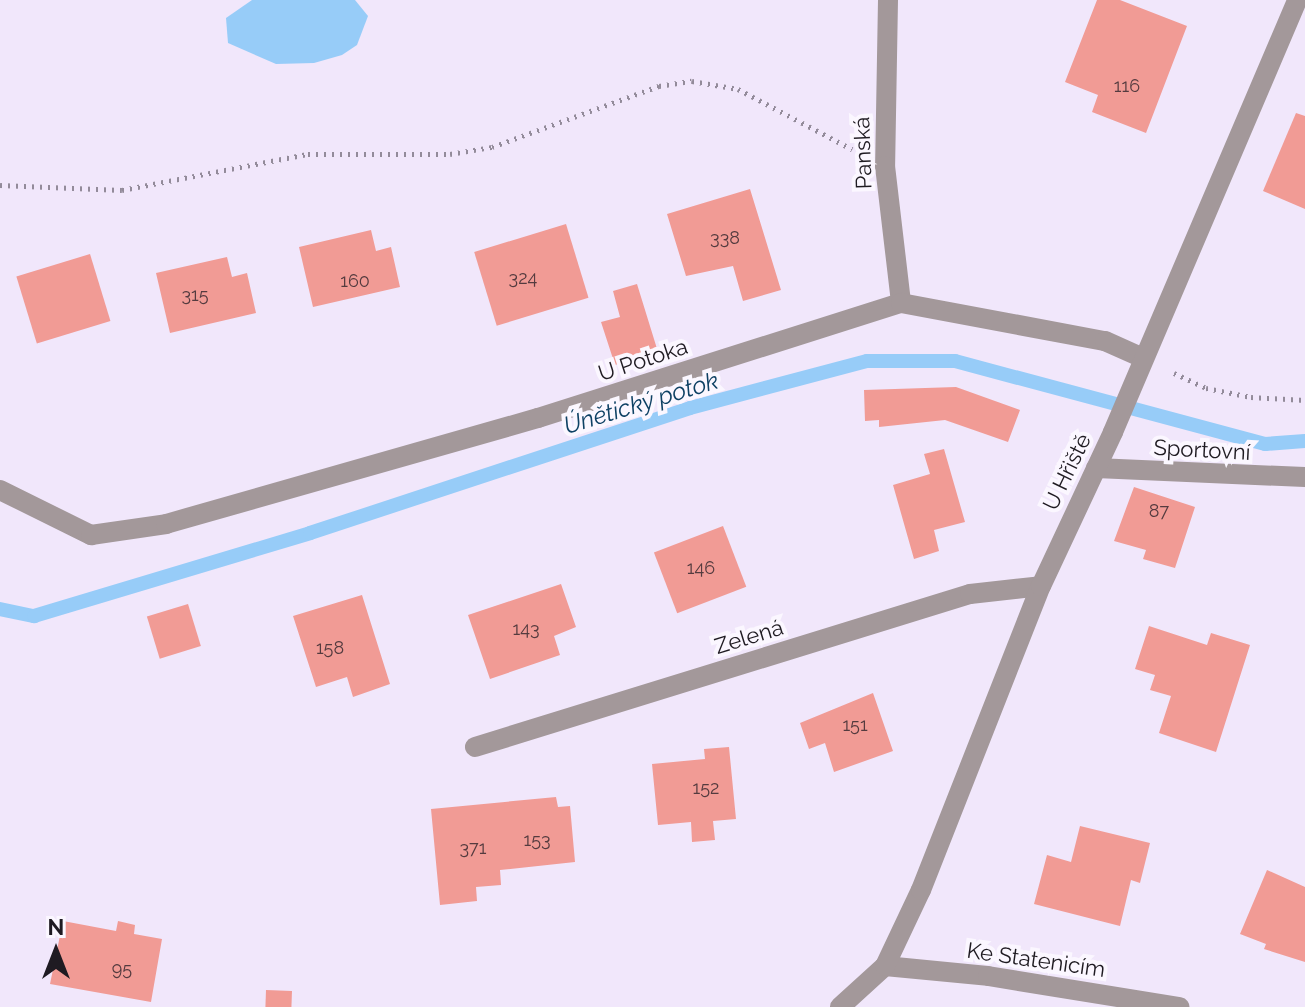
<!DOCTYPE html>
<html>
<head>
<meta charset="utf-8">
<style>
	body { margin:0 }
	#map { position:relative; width:1305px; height:1007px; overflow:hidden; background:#f1e7fb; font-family:Raleway,sans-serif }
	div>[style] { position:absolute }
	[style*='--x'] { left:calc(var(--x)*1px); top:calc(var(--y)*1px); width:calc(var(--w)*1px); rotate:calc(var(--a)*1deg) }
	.water>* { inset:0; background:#97ccf8 }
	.stream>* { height:14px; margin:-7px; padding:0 7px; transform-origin:7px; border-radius:7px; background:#97ccf8 }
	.building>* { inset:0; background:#f19b95; transform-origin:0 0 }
	.path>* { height:5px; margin-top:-2.5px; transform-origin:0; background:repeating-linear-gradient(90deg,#938b9a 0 2px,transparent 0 8px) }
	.minor>* { height:20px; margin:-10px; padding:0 10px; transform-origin:10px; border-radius:10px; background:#a3989a }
	.tertiary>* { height:20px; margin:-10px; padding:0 10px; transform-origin:10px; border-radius:10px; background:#a3989a }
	span { translate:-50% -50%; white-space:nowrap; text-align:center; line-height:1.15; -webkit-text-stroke:8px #fbf7ff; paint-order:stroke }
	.number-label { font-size:18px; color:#543b3f }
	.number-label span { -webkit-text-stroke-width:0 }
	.street-label { font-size:22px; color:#1f1b22 }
	.water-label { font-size:24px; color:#0e4164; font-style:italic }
	.north { position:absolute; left:16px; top:911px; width:80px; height:80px; -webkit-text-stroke:6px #fbf7ff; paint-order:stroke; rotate:0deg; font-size:22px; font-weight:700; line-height:32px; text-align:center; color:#1f1b22 }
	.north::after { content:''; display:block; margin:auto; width:28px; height:36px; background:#1f1b22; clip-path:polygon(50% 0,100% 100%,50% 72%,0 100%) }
</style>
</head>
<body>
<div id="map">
	<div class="water">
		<i style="clip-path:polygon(252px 0,355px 0,368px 16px,357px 45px,342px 55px,314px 63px,276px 64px,228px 43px,226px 18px)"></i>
	</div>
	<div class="stream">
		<i style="--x:0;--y:609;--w:35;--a:12"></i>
		<i style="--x:34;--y:616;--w:288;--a:-16.7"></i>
		<i style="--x:310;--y:533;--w:400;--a:-18.2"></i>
		<i style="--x:690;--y:408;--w:183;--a:-14.9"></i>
		<i style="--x:867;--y:361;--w:88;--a:0"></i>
		<i style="--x:955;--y:361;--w:321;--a:15"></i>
		<i style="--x:1265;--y:444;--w:40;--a:-4.3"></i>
	</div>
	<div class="building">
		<i style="clip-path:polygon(1097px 0,1120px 0,1187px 26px,1146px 133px,1092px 112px,1098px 95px,1065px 82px)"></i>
		<i style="clip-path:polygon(1296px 113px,1305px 116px,1305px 209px,1263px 191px)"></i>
		<i style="clip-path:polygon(750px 189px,781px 290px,743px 301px,733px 266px,686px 276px,667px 214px)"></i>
		<i style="left:566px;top:224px;width:77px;height:96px;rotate:73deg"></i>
		<i style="clip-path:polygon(371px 230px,376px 251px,391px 247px,400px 287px,313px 307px,299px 247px)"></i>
		<i style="left:90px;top:254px;width:70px;height:77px;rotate:73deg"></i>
		<i style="clip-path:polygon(227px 257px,232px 277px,247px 273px,256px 313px,170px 333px,156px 273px)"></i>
		<i style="clip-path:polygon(637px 284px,658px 352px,615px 365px,601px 322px,620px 317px,613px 291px)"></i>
		<i style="clip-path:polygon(956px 387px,1020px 410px,1008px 442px,945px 420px,879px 427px,879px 420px,865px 421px,864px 390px)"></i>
		<i style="clip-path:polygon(944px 449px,965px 522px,934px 530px,939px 551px,914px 559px,893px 485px,930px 474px,924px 454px)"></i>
		<i style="clip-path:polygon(1134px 487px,1195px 507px,1175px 568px,1143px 559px,1146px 550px,1114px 541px)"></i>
		<i style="left:723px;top:526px;width:65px;height:74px;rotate:69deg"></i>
		<i style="clip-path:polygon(561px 584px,576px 627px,554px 636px,560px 655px,490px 679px,468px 615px)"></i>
		<i style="clip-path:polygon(362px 595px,390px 684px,353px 697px,347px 677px,316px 687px,293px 616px)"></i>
		<i style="left:188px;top:604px;width:44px;height:43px;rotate:73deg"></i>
		<i style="clip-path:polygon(1149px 626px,1207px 645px,1211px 633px,1250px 645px,1216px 752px,1159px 733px,1171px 696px,1150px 690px,1155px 675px,1135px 669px)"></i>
		<i style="clip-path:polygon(873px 693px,893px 751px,834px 772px,825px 743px,809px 749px,800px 723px)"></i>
		<i style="clip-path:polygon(729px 747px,736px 819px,713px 821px,715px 840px,692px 842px,691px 822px,658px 825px,652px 764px,705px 759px,704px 749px)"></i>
		<i style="clip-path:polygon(556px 797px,558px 807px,570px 806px,575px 862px,500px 870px,501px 885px,476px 887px,477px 901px,440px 905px,431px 809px)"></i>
		<i style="clip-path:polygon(1080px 826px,1150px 843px,1140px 883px,1131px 880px,1120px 926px,1034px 904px,1047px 855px,1071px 862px)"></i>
		<i style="clip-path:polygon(1267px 870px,1305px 887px,1305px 962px,1264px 949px,1266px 944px,1240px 934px)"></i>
		<i style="clip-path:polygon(63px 921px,116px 931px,118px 921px,135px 925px,134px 934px,162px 939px,151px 1002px,50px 984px)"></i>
		<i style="left:266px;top:990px;width:26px;height:17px;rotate:2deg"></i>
	</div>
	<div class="path">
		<i style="--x:0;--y:185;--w:122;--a:2.3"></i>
		<i style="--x:122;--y:190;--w:189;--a:-11"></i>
		<i style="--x:308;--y:154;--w:142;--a:0"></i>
		<i style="--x:450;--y:154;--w:43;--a:-9.5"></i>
		<i style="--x:492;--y:147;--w:178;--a:-20.1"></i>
		<i style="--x:659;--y:86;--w:33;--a:-9"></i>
		<i style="--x:692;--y:81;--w:47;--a:9.9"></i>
		<i style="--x:738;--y:89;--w:129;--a:27.8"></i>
		<i style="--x:1174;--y:373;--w:35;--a:25"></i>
		<i style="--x:1206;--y:388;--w:46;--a:11.3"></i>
		<i style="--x:1251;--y:397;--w:54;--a:3.2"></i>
	</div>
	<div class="minor">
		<i style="--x:888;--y:0;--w:166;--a:91"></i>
		<i style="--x:885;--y:166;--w:138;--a:83.3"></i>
		<i style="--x:1096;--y:468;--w:209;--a:2.5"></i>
		<i style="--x:0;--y:490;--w:102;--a:26.3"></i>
		<i style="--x:91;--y:535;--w:76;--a:-8.3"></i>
		<i style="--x:166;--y:524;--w:387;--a:-15.9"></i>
		<i style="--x:538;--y:418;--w:381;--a:-17.6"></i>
		<i style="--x:901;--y:303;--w:208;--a:10.6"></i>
		<i style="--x:1105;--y:341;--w:42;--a:24.1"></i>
		<i style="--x:475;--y:747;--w:518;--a:-17.18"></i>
		<i style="--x:970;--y:594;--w:71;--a:-6.4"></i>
	</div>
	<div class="tertiary">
		<i style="--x:885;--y:966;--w:103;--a:5.5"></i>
		<i style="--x:988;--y:976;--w:194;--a:9.2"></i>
		<i style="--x:840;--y:1007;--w:61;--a:-42.3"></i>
		<i style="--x:885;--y:966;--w:84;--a:-64.7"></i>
		<i style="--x:921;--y:890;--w:327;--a:-68.5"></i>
		<i style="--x:1041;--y:586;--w:170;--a:-64.9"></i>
		<i style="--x:1113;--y:432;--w:470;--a:-66.9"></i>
	</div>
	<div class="number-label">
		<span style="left:1127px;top:86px">116</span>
		<span style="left:725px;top:238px">338</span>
		<span style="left:523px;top:278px">324</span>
		<span style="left:355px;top:281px">160</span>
		<span style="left:195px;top:295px">315</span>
		<span style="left:1159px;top:511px">87</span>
		<span style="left:701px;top:568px">146</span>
		<span style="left:526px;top:629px">143</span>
		<span style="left:330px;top:648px">158</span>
		<span style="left:855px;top:725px">151</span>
		<span style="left:706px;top:788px">152</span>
		<span style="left:537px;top:840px">153</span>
		<span style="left:473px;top:848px">371</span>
		<span style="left:122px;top:969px">95</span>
	</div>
	<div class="street-label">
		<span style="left:863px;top:153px;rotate:-92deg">Panská</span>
		<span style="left:643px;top:360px;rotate:-18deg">U Potoka</span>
		<span style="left:1202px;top:450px;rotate:3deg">Sportovní</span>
		<span style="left:1067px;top:472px;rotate:-64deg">U Hřiště</span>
		<span style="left:749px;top:637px;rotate:-17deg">Zelená</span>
		<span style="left:1036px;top:960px;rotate:8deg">Ke Statenicím</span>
	</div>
	<div class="water-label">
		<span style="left:641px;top:403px;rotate:-17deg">Únětický potok</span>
	</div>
	<div class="north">N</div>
</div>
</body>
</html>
